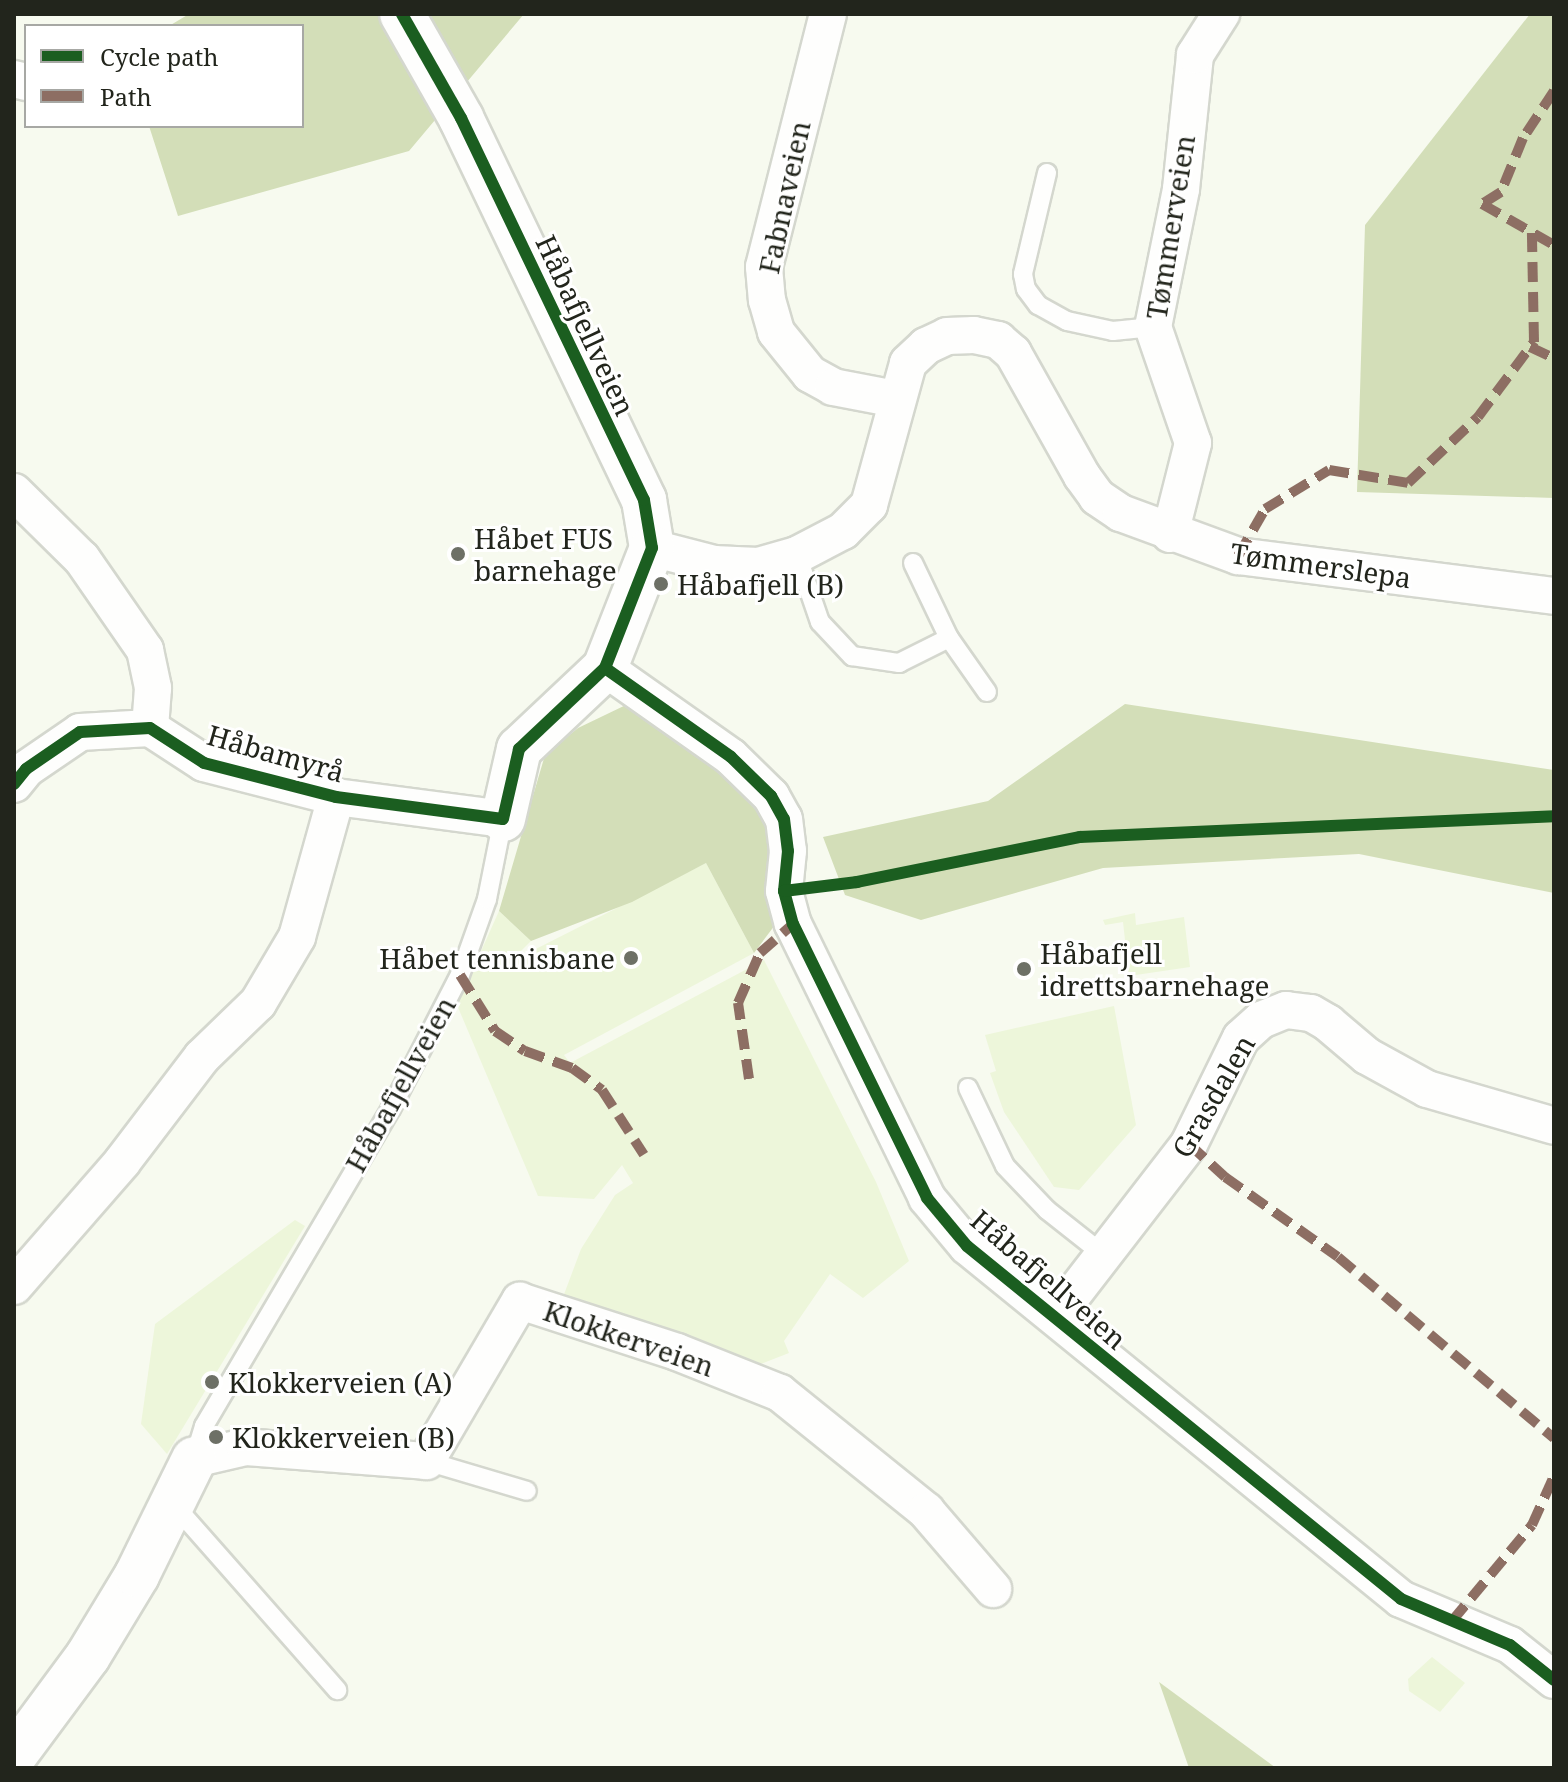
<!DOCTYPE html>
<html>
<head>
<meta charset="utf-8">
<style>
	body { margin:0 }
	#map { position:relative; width:1568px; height:1782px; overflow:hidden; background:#f7faef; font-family:"Noto Serif",serif }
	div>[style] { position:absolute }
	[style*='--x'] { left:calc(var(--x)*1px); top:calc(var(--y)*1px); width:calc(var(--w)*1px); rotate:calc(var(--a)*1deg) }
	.green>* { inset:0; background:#edf6da }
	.forest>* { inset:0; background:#d3deb8 }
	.roads { filter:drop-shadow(2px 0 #d4d7ce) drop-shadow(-2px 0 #d4d7ce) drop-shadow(0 2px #d4d7ce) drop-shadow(0 -2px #d4d7ce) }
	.lane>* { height:18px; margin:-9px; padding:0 9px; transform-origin:9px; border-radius:9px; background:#fefefd }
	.street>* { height:36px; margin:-18px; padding:0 18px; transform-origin:18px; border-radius:18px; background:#fefefd }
	.secondary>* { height:44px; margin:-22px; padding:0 22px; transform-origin:22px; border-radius:22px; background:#fefefd }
	.quiet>* { height:10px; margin-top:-5px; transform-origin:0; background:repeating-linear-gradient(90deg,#8d6e63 0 20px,transparent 0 30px) }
	.cycleway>* { height:12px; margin:-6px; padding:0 6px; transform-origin:6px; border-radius:6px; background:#1b5e20 }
	.dots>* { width:22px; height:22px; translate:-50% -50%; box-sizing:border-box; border:4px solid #fff; border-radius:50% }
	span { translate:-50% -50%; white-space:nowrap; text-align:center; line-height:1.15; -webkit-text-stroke:6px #fff; paint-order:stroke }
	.street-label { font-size:28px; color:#22251c }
	.poi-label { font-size:28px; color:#22251c }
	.left { translate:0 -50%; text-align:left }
	.right { translate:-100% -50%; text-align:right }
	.frame { position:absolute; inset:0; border:16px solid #22251c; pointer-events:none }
	.legend { position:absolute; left:24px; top:24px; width:280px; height:104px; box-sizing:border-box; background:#fff; border:2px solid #a7a8a4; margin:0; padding:10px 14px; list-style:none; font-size:24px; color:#22251c }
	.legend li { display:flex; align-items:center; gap:16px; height:40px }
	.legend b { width:40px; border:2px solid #a7a8a4 }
</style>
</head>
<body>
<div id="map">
	<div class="green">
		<i style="clip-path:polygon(706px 863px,754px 953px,564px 1055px,570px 1063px,764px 960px,876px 1182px,909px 1261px,863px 1298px,830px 1274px,784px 1341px,789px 1353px,758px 1365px,563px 1297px,581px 1249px,615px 1195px,633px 1183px,622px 1165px,594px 1199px,538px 1196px,457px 1005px,499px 911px,531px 941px,510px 962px)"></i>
		<i style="clip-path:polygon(1135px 913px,1136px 925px,1184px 917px,1190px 967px,1129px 976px,1123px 922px,1105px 925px,1103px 920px)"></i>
		<i style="clip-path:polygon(1114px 1006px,1136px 1125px,1079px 1190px,1054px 1187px,1004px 1112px,990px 1073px,996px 1071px,985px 1035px)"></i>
		<i style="clip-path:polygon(295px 1220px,305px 1226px,167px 1454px,141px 1424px,155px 1324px)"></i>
		<i style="clip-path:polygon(1432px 1657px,1465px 1683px,1440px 1712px,1409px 1691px,1408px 1679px)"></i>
	</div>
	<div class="forest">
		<i style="clip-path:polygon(189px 14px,524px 14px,409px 151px,178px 216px,149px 126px,302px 126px,302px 26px,169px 26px)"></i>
		<i style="clip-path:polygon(1530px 14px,1554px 14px,1554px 498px,1357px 492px,1365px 225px)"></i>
		<i style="clip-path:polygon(630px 703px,742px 783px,764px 821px,773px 854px,775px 925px,754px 953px,706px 863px,632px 902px,531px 941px,499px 911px,545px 755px,578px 728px)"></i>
		<i style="clip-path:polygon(1125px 704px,1554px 770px,1554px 893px,1359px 854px,1103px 868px,921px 920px,845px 895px,823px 837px,988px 801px)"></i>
		<i style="clip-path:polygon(1159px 1682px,1276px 1768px,1189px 1768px)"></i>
	</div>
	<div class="roads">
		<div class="lane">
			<i style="--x:1047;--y:173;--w:104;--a:103.4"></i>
			<i style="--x:1023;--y:274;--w:15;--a:79"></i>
			<i style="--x:1026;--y:289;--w:20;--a:53"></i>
			<i style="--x:1038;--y:305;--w:33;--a:29"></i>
			<i style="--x:1067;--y:321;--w:47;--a:12.3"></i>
			<i style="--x:1113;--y:331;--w:40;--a:-5.7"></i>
			<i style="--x:797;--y:555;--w:71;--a:71.1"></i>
			<i style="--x:820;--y:622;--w:47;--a:46.7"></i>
			<i style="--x:852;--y:656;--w:48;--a:8.5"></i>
			<i style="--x:899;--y:663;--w:56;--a:-26.6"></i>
			<i style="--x:913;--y:563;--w:83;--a:64.4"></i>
			<i style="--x:949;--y:638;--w:66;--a:54.9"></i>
			<i style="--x:968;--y:1088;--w:86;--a:64.6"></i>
			<i style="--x:1005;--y:1166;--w:61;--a:46.3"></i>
			<i style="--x:1047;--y:1210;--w:73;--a:38.3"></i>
			<i style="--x:194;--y:1459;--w:34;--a:-73"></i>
			<i style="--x:204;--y:1426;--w:368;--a:-59.5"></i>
			<i style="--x:391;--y:1109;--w:151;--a:-62.8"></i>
			<i style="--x:460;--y:975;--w:81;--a:-70.4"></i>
			<i style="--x:487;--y:899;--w:82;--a:-78.7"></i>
			<i style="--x:426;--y:1461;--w:105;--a:16.5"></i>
			<i style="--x:174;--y:1505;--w:247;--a:48.6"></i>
		</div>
		<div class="street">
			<i style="--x:828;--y:14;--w:261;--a:104.2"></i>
			<i style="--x:764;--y:267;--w:33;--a:85"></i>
			<i style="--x:767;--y:300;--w:33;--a:74"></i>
			<i style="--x:776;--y:332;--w:54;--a:51"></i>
			<i style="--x:810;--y:374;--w:26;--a:29"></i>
			<i style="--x:833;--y:387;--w:64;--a:10.8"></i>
			<i style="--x:14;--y:79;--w:12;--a:14"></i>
			<i style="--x:14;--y:492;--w:95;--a:44.6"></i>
			<i style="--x:82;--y:559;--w:111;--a:55.3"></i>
			<i style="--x:145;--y:650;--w:39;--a:78"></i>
			<i style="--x:153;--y:688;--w:40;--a:94.3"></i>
			<i style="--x:1170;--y:534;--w:94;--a:-75.8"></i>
			<i style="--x:1193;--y:443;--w:123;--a:-109"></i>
			<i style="--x:1153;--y:327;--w:141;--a:-78.5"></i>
			<i style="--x:1181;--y:189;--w:135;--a:-84"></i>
			<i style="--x:1195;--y:55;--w:49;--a:-57.6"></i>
			<i style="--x:652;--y:548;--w:64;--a:14.5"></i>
			<i style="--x:714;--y:564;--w:44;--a:2.6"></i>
			<i style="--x:758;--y:566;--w:41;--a:-15.8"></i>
			<i style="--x:797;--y:555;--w:52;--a:-27.6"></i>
			<i style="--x:843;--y:531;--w:37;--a:-45"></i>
			<i style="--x:869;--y:505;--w:147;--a:-74.6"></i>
			<i style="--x:908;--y:363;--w:25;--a:-43"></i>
			<i style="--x:926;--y:346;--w:23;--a:-25"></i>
			<i style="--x:947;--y:336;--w:27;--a:-2"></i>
			<i style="--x:974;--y:335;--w:25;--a:12"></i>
			<i style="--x:998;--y:340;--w:20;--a:41"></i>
			<i style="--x:1013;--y:353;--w:141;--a:60.7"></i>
			<i style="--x:1082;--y:476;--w:26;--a:54"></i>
			<i style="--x:1097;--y:497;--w:29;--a:34"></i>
			<i style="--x:1121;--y:513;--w:125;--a:20.2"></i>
			<i style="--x:1238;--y:556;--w:319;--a:7.2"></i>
			<i style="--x:605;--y:668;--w:154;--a:35.2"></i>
			<i style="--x:731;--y:757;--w:56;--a:44.3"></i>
			<i style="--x:771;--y:796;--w:26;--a:61"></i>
			<i style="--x:784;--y:819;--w:32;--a:83"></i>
			<i style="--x:788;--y:851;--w:40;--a:95.7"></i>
			<i style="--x:784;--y:891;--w:34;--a:75"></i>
			<i style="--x:793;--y:924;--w:305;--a:63.9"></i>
			<i style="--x:927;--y:1198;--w:62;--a:50.2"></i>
			<i style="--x:967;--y:1246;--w:559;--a:39.12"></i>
			<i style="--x:1401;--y:1599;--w:118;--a:22.9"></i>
			<i style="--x:1510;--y:1645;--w:56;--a:38.5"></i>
			<i style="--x:14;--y:784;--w:19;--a:-51"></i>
			<i style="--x:26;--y:769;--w:65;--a:-34.4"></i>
			<i style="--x:80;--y:732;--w:70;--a:-3.3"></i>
			<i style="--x:150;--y:728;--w:64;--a:32.9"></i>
			<i style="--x:204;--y:763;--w:136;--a:14.4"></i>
			<i style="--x:336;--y:797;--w:168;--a:7.5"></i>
			<i style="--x:14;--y:1286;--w:164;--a:-48.9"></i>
			<i style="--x:122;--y:1162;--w:132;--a:-52.7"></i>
			<i style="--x:202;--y:1057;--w:78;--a:-44"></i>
			<i style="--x:258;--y:1003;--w:77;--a:-59.4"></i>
			<i style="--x:297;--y:937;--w:145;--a:-74.4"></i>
			<i style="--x:1057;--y:1315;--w:216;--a:-52.3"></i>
			<i style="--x:1189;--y:1144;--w:118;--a:-63.9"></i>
			<i style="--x:1241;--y:1038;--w:27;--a:-42"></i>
			<i style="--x:1261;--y:1020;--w:27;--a:-22"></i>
			<i style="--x:1286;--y:1010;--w:25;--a:7"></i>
			<i style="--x:1311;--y:1013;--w:20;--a:30"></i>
			<i style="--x:1328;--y:1023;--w:51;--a:40.2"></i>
			<i style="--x:1367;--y:1056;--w:68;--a:28.8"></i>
			<i style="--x:1427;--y:1089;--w:132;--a:16.2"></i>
			<i style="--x:194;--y:1459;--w:52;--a:-13.2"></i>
			<i style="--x:245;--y:1447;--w:182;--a:4.4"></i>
			<i style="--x:426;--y:1461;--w:186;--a:-59.6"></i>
			<i style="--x:520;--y:1301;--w:165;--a:18"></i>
			<i style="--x:677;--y:1352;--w:111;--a:21.7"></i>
			<i style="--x:780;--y:1393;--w:188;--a:38.9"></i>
			<i style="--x:926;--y:1511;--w:103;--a:49.3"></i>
		</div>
		<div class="secondary">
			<i style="--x:402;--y:14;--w:120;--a:60.4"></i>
			<i style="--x:461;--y:118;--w:424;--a:64.4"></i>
			<i style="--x:644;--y:500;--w:49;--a:80.5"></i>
			<i style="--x:652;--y:548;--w:129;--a:111.4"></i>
			<i style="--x:605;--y:668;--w:118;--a:136.7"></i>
			<i style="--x:519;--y:749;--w:72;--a:102.9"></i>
			<i style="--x:14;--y:1756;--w:124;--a:-53.5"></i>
			<i style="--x:88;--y:1656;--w:95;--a:-58.8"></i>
			<i style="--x:137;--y:1575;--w:129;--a:-63.8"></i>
		</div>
	</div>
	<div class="quiet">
		<i style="--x:1554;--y:91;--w:56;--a:123.4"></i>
		<i style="--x:1523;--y:138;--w:58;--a:112.2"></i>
		<i style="--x:1501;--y:192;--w:22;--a:148"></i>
		<i style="--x:1482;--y:204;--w:83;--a:29.7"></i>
		<i style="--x:1530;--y:347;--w:26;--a:25"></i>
		<i style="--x:1238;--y:556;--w:54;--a:-60.1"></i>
		<i style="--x:1265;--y:509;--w:75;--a:-31.4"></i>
		<i style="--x:1329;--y:470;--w:80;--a:9.3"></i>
		<i style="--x:1408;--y:483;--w:96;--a:-43.3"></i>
		<i style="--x:1478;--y:417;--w:94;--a:-53.3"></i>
		<i style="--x:1534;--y:342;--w:109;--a:-91.1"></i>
		<i style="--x:460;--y:975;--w:66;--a:58"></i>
		<i style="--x:495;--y:1031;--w:36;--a:34"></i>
		<i style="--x:525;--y:1051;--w:50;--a:19.9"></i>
		<i style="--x:572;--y:1068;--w:37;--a:36"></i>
		<i style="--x:602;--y:1090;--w:77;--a:57.1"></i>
		<i style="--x:749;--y:1079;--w:77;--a:-98.2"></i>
		<i style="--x:738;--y:1003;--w:55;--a:-66.3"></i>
		<i style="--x:760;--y:953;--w:44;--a:-41.3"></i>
		<i style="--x:1189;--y:1144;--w:49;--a:42.5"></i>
		<i style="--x:1225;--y:1177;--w:138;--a:35.3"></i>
		<i style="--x:1338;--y:1257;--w:282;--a:40"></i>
		<i style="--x:1452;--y:1621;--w:125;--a:-50.2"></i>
		<i style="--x:1532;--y:1525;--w:54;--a:-65.8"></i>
	</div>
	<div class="cycleway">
		<i style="--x:605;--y:668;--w:154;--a:35.2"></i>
		<i style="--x:731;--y:757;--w:56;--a:44.3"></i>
		<i style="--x:771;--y:796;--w:26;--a:61"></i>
		<i style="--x:784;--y:819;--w:32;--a:83"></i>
		<i style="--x:788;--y:851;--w:40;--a:95.7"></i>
		<i style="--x:784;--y:891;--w:34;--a:75"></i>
		<i style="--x:793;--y:924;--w:305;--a:63.9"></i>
		<i style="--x:927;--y:1198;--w:62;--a:50.2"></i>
		<i style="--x:967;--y:1246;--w:559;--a:39.12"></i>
		<i style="--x:1401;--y:1599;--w:118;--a:22.9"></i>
		<i style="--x:1510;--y:1645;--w:56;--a:38.5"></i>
		<i style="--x:14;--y:784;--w:19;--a:-51"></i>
		<i style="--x:26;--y:769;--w:65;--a:-34.4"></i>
		<i style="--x:80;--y:732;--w:70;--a:-3.3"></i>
		<i style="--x:150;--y:728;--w:64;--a:32.9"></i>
		<i style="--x:204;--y:763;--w:136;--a:14.4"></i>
		<i style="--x:336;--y:797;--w:168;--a:7.5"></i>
		<i style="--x:503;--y:819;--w:72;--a:-77.1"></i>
		<i style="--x:519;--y:749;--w:118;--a:-43.3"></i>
		<i style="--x:605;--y:668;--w:129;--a:-68.6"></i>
		<i style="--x:652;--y:548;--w:49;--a:-99.5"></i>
		<i style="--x:644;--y:500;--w:424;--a:-115.6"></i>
		<i style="--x:461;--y:118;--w:120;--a:-119.6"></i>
		<i style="--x:784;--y:891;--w:74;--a:-7"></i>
		<i style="--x:857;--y:882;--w:227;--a:-11.4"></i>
		<i style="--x:1080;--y:837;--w:474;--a:-2.5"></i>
	</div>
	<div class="dots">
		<i style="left:458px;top:554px;background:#6d7066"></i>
		<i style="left:661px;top:584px;background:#6d7066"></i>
		<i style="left:631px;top:958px;background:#6d7066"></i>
		<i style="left:1024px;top:969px;background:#6d7066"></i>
		<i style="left:212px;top:1382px;background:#6d7066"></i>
		<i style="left:216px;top:1437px;background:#6d7066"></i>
	</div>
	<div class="street-label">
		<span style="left:784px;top:197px;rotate:-78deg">Fabnaveien</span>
		<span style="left:1170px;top:227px;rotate:-81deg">Tømmerveien</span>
		<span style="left:586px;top:325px;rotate:65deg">Håbafjellveien</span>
		<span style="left:1321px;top:565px;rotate:8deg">Tømmerslepa</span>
		<span style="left:276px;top:753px;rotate:16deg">Håbamyrå</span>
		<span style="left:400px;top:1084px;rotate:-61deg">Håbafjellveien</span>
		<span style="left:1213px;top:1096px;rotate:-60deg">Grasdalen</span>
		<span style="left:1049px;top:1279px;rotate:41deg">Håbafjellveien</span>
		<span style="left:629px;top:1338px;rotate:19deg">Klokkerveien</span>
	</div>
	<div class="poi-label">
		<span class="left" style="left:474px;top:554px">Håbet FUS<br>barnehage</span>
		<span class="left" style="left:677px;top:584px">Håbafjell (B)</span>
		<span class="left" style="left:1040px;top:969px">Håbafjell<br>idrettsbarnehage</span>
		<span class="right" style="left:615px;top:958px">Håbet tennisbane</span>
		<span class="left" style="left:228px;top:1382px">Klokkerveien (A)</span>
		<span class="left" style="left:232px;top:1437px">Klokkerveien (B)</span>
	</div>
	<div class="frame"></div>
	<ul class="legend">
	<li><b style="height:10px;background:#1b5e20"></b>Cycle path</li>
	<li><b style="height:10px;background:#8d6e63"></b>Path</li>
	</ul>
</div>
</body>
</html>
